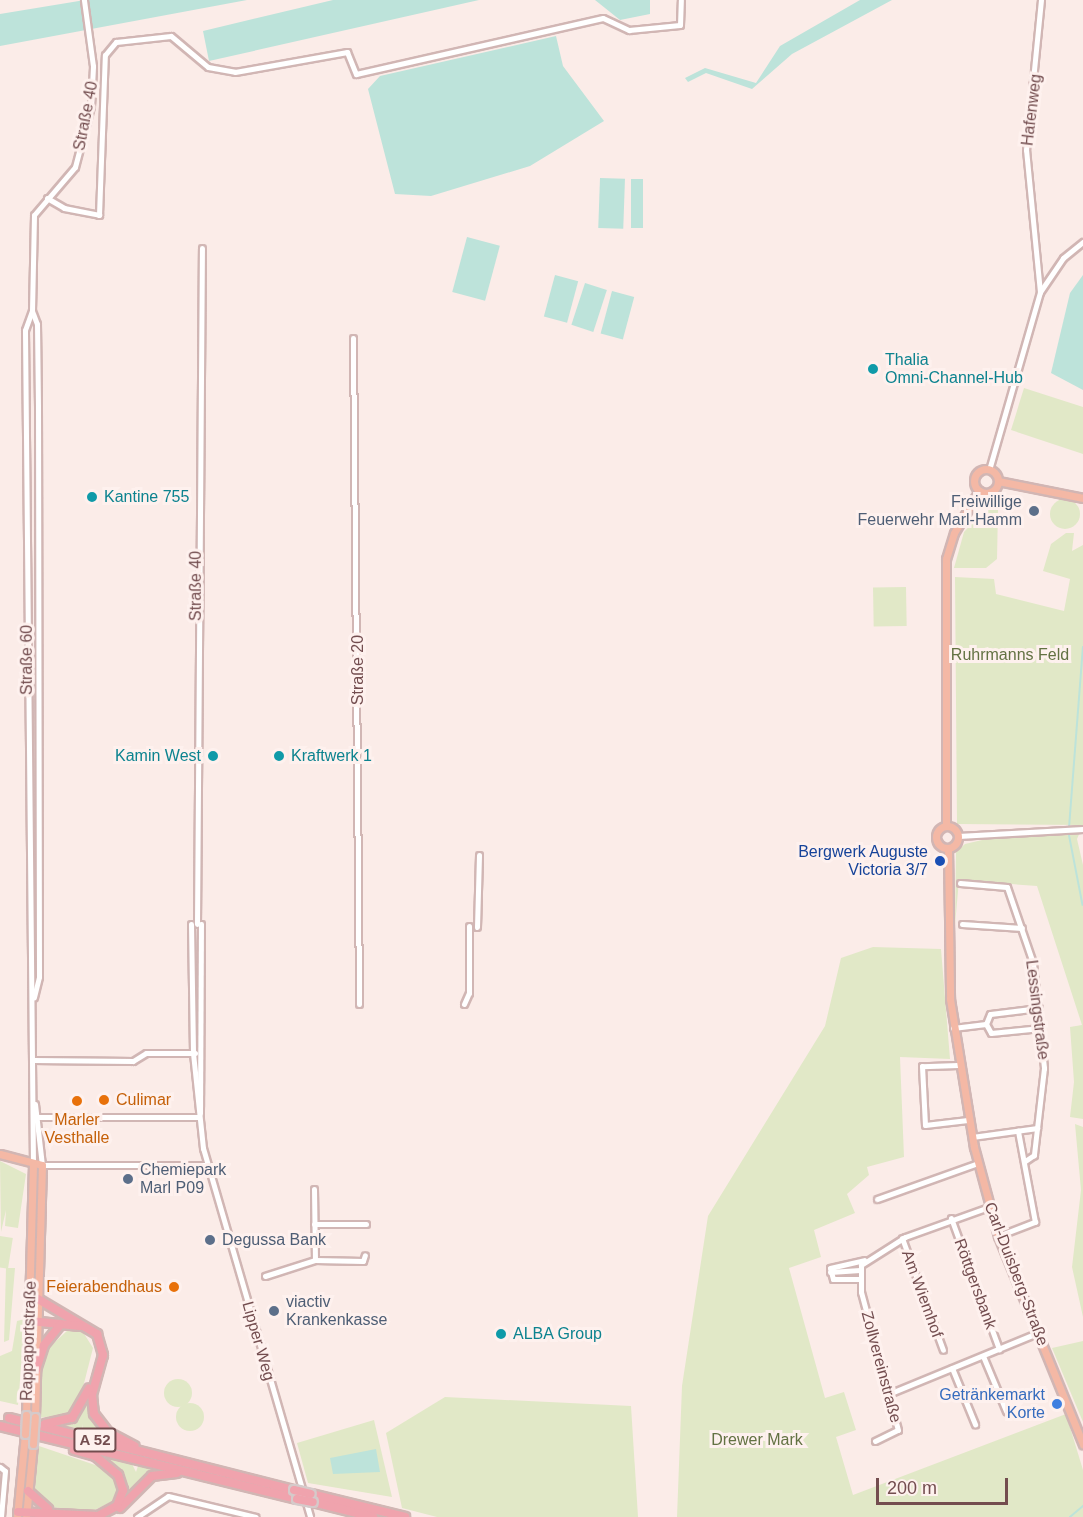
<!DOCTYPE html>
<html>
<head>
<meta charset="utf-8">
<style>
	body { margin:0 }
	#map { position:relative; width:1083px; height:1517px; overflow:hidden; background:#fbece8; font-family:Helvetica,sans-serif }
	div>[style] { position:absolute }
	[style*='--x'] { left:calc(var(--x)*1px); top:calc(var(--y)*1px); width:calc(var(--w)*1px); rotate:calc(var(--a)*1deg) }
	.green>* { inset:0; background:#e1e8c7; transform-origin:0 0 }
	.round { border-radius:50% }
	.water>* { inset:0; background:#bde3da; transform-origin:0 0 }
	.stream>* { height:1.5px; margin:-0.75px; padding:0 0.75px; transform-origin:0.75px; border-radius:0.75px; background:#bde3da }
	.roads { filter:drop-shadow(2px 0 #d1b6b4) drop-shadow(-2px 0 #d1b6b4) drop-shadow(0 2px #d1b6b4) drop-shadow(0 -2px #d1b6b4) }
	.minor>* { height:5px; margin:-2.5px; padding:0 2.5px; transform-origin:2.5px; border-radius:2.5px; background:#fff }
	.major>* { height:7px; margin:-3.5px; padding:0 3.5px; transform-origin:3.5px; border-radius:3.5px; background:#f4b8a5 }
	.major>.ring { margin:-3.5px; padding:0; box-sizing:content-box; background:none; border:7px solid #f4b8a5; border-radius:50% }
	.highway>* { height:8px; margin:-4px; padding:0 4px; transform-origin:4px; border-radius:4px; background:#f0a3ad }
	.bridges { filter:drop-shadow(2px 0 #d5caca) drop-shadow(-2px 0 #d5caca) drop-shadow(0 2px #d5caca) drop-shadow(0 -2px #d5caca) }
	.major-bridge>* { height:7px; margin:-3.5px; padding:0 3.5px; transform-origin:3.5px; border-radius:3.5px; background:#f4b8a5 }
	.highway-bridge>* { height:8px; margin:-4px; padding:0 4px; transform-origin:4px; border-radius:4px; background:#f0a3ad }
	.dots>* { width:16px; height:16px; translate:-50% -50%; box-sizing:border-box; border:3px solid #fef1ee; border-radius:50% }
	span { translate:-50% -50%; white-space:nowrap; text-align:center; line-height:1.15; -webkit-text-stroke:6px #fef1ee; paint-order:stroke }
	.shield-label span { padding:2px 4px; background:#fef1ee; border:2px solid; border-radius:4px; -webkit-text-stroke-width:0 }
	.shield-label { font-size:15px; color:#734d4f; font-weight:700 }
	.street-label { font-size:16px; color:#734d4f }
	.culture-label { font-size:16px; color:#0d838f }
	.left { translate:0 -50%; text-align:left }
	.right { translate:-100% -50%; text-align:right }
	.service-label { font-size:16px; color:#4e5e75 }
	.park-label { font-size:16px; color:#637243 }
	.transit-label { font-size:16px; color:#164399 }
	.food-label { font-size:16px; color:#c56008 }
	.shop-label { font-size:16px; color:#366cbe }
	.scale { position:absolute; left:876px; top:1478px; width:132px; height:27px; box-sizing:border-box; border:3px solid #734d4f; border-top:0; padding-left:8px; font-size:18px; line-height:21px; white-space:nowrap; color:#734d4f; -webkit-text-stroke:4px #fef1ee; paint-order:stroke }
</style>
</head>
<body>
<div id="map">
	<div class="green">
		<i style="clip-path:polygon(1024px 388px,1083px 407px,1083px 454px,1011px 430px)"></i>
		<i class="round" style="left:1050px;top:499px;width:30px;height:30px"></i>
		<i style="clip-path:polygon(985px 509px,998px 510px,997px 559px,986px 568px,954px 568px,964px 532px)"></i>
		<i style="clip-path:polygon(1066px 533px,1074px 533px,1072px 551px,1083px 545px,1083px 825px,957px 824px,955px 577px,994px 579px,996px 594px,1064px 611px,1070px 579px,1043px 571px,1051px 544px)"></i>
		<i style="left:906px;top:587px;width:39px;height:33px;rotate:89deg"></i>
		<i style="clip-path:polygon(1080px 832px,1077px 839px,1083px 865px,1083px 1119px,1070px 1117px,1074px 1082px,1070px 1027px,1082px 1025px,1037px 886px,959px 880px,955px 925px,956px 852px,965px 844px,1012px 833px)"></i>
		<i style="clip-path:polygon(873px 947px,941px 949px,950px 1059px,900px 1057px,904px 1157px,867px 1167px,869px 1175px,847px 1194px,855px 1213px,814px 1230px,821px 1257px,789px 1268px,825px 1398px,844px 1392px,856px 1430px,836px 1437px,853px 1495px,1066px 1414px,1083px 1470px,1083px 1517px,677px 1517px,682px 1386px,708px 1216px,825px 1026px,841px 958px)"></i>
		<i style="clip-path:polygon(1075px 1124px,1083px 1127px,1083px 1317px,1072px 1267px,1081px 1190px)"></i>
		<i style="clip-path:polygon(0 1161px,26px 1174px,18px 1228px,5px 1226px,6px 1210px,1px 1232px)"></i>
		<i style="left:0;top:1236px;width:13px;height:31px;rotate:9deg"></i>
		<i style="clip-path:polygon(6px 1268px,15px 1268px,9px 1340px,4px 1342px)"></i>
		<i style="clip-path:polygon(25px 1319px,18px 1405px,0 1401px,0 1356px,12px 1351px,17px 1321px)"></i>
		<i style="clip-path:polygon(68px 1330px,83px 1332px,93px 1348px,80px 1399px,67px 1415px,38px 1418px,44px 1352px)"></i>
		<i style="clip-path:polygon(1083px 1341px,1083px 1422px,1052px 1348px)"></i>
		<i class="round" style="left:164px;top:1379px;width:28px;height:28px"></i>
		<i style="clip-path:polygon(89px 1394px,89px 1403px,115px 1440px,82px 1431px,83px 1424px,81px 1431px,59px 1426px,81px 1411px)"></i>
		<i style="clip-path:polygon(445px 1397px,631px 1406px,638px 1517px,437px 1517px,402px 1508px,386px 1433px)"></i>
		<i class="round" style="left:176px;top:1403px;width:28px;height:28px"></i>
		<i style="clip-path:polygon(374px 1420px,392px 1497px,308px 1483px,297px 1443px)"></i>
		<i style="clip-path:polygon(36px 1445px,104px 1468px,118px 1485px,114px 1501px,90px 1512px,51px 1507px,35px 1495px)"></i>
		<i style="clip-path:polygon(98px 1456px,132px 1464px,136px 1472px,138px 1466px,162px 1470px,121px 1504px,124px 1489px)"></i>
	</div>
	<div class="water">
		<i style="clip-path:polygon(85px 0,247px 0,0 46px,0 14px)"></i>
		<i style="clip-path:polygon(333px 0,479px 0,209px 61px,203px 31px)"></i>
		<i style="clip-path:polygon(595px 0,650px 0,650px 14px,620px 20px)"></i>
		<i style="clip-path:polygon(860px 0,892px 0,792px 54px,752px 89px,706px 73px,688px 82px,685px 78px,705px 68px,756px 83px,780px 46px)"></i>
		<i style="clip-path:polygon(556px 36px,563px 66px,604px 121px,530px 166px,431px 196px,395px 194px,368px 89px,380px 76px)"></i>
		<i style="left:600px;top:178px;width:25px;height:50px;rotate:2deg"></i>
		<i style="left:631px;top:179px;width:12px;height:49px"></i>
		<i style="left:467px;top:237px;width:34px;height:57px;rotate:15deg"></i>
		<i style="left:555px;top:275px;width:24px;height:43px;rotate:15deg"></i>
		<i style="clip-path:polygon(1083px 275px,1083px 390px,1051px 373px,1070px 293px)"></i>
		<i style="left:585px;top:283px;width:23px;height:44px;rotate:18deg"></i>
		<i style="left:612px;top:291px;width:23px;height:44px;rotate:15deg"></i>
		<i style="clip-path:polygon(376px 1449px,380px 1472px,333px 1474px,330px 1458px)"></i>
	</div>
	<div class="stream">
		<i style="--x:1069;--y:828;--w:181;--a:-85.6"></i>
		<i style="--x:1069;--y:833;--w:73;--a:79"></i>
		<i style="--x:1070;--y:1517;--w:17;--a:-40"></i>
	</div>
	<div class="roads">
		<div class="minor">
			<i style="--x:47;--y:198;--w:20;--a:30"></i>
			<i style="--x:64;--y:208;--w:36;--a:11"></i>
			<i style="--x:99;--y:215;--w:160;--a:-87.9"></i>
			<i style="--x:105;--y:55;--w:17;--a:-50"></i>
			<i style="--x:116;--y:42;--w:55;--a:-6.2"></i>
			<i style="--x:171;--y:36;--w:48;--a:40"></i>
			<i style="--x:208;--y:67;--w:27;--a:10"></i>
			<i style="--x:235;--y:72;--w:114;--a:-10.1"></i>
			<i style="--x:347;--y:52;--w:24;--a:68"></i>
			<i style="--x:356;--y:74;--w:253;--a:-12.8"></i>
			<i style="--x:603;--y:18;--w:29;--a:25"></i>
			<i style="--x:629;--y:30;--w:51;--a:-5.6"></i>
			<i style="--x:680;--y:25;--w:25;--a:-88"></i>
			<i style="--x:1040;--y:292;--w:143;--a:-95.6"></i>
			<i style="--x:1026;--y:150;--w:151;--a:-84.3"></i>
			<i style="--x:32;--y:311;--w:14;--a:69"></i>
			<i style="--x:37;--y:324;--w:82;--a:89.3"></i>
			<i style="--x:38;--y:406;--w:571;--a:89.9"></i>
			<i style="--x:39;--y:977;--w:21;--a:104"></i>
			<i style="--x:353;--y:338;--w:666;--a:89.48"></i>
			<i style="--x:989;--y:470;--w:185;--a:-74"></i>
			<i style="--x:1040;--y:292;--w:41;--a:-55.9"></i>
			<i style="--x:1063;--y:258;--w:26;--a:-39"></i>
			<i style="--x:958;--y:836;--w:125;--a:-3.2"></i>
			<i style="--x:960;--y:883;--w:47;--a:4.9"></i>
			<i style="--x:1007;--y:887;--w:80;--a:71.1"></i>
			<i style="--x:1033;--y:963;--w:106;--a:84"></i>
			<i style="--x:1044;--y:1068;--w:88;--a:96.6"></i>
			<i style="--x:1034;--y:1155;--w:11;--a:146"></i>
			<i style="--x:191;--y:924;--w:129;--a:89.1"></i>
			<i style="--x:193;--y:1053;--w:96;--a:84"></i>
			<i style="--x:203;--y:1148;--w:384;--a:73.8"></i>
			<i style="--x:197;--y:924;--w:676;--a:-89.58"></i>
			<i style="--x:962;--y:924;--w:60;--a:3.8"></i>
			<i style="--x:477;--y:927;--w:72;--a:-88.4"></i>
			<i style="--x:464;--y:1004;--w:12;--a:-66"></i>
			<i style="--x:469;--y:993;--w:67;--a:-90"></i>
			<i style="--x:1039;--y:1008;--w:49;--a:173"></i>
			<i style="--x:990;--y:1014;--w:11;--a:112"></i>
			<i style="--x:986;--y:1024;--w:10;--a:61"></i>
			<i style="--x:991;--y:1033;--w:50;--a:-5.7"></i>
			<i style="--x:953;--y:1028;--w:33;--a:-7"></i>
			<i style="--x:33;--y:1060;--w:100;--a:0.6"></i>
			<i style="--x:133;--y:1061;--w:15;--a:-32"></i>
			<i style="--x:146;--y:1053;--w:49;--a:0"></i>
			<i style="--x:958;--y:1065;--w:36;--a:178"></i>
			<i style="--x:922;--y:1066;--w:59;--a:87.1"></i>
			<i style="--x:925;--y:1125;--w:43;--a:-6.6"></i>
			<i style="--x:35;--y:1104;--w:61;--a:83.5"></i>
			<i style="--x:42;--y:1165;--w:164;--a:0"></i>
			<i style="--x:200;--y:1113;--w:189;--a:-89.7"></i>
			<i style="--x:36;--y:1117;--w:163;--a:0"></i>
			<i style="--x:972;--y:1137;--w:66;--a:-7.9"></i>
			<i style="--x:33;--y:1165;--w:835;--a:-90.55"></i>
			<i style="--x:25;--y:330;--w:20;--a:-70"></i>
			<i style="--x:32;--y:311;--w:96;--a:-88.8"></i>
			<i style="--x:34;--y:215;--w:63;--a:-49.5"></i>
			<i style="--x:75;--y:167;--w:63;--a:-75.3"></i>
			<i style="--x:91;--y:106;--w:40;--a:-87.1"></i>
			<i style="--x:93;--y:66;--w:67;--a:-97.8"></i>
			<i style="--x:314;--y:1189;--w:71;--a:89.2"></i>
			<i style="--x:877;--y:1199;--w:107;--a:-19.6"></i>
			<i style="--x:951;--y:1218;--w:140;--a:69.9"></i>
			<i style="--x:314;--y:1224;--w:52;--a:0"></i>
			<i style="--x:998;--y:1236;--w:40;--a:-21"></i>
			<i style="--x:1035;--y:1222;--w:93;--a:-100.6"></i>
			<i style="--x:902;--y:1238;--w:119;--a:69.9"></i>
			<i style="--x:830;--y:1272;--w:30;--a:-4"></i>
			<i style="--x:265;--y:1276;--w:52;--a:-17.7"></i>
			<i style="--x:315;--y:1260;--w:48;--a:1.2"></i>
			<i style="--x:363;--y:1261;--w:6;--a:-72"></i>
			<i style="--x:859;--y:1279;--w:26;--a:180"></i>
			<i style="--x:833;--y:1279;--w:11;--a:-105"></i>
			<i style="--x:830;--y:1268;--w:35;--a:-13"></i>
			<i style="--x:983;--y:1356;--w:60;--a:67.3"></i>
			<i style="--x:952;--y:1368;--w:61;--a:67.7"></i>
			<i style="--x:886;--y:1395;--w:163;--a:-22.3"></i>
			<i style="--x:875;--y:1441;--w:25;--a:-26"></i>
			<i style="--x:898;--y:1430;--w:143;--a:-105"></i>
			<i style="--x:861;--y:1292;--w:27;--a:-90"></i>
			<i style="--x:861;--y:1265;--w:52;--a:-32.5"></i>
			<i style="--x:905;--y:1237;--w:89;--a:-19.7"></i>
			<i style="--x:0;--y:1467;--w:6;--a:39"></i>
			<i style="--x:5;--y:1471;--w:46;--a:95"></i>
			<i style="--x:137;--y:1517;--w:37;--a:-34"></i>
			<i style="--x:168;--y:1496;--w:90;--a:13.4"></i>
		</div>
		<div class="major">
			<i class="ring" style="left:974px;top:469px;width:17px;height:17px"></i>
			<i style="--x:998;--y:481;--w:87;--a:11.3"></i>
			<i class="ring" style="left:936px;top:826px;width:15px;height:15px"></i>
			<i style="--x:946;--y:826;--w:267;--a:-90"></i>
			<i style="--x:946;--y:559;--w:27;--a:-73"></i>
			<i style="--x:954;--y:533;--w:49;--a:-59.2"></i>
			<i style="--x:948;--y:848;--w:151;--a:89.2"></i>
			<i style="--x:950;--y:999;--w:150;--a:80.8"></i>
			<i style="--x:974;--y:1147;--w:92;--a:74.9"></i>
			<i style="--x:998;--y:1236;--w:225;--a:67.8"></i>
			<i style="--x:0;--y:1154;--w:43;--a:14.7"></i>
			<i style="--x:42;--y:1165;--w:252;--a:91.6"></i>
			<i style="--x:26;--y:1415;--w:250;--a:-88.4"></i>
			<i style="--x:17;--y:1517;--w:83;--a:-84.5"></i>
			<i style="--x:26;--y:1517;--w:73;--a:-84.5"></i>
		</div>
		<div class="highway">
			<i style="--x:38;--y:1299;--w:69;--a:30.7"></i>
			<i style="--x:97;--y:1334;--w:22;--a:74"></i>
			<i style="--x:103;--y:1355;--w:41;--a:105.4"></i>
			<i style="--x:92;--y:1395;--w:19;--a:84"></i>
			<i style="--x:94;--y:1414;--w:23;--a:52"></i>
			<i style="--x:108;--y:1432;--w:30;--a:28"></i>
			<i style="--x:30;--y:1321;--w:50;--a:5.7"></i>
			<i style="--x:36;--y:1370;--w:26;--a:-72"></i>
			<i style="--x:44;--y:1345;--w:26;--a:-51"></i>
			<i style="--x:9;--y:1418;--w:294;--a:14.2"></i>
			<i style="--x:45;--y:1424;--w:28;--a:-13"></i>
			<i style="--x:72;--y:1418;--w:34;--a:-60"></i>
			<i style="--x:0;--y:1426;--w:306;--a:13.8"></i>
			<i style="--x:28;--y:1491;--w:27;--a:42"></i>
			<i style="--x:311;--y:1494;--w:97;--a:13.7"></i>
			<i style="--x:313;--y:1502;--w:62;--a:14"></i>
			<i style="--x:120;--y:1508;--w:45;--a:-45"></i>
			<i style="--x:152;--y:1476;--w:25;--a:-7"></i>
			<i style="--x:18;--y:1512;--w:80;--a:2.9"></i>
			<i style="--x:98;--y:1516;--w:21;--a:-28"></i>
			<i style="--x:117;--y:1506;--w:17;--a:-69"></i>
			<i style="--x:123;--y:1490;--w:16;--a:-108"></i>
			<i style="--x:118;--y:1475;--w:30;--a:-140"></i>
			<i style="--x:95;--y:1456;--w:22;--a:-164"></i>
		</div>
	</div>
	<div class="bridges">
		<div class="major-bridge">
			<i style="--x:25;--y:1434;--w:19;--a:-87"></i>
			<i style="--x:33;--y:1444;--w:27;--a:-86"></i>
		</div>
		<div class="highway-bridge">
			<i style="--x:294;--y:1490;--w:17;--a:13"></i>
			<i style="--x:297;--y:1499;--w:16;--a:11"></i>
		</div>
	</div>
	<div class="dots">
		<i style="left:873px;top:369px;background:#0f9aa8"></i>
		<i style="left:92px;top:497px;background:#0f9aa8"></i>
		<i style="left:1034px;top:511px;background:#5c6f8a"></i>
		<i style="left:213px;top:756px;background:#0f9aa8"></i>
		<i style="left:279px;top:756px;background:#0f9aa8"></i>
		<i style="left:940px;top:861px;background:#1a4fb4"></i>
		<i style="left:104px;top:1100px;background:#e8710a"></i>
		<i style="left:77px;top:1101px;background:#e8710a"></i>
		<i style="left:128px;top:1179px;background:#5c6f8a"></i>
		<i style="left:210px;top:1240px;background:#5c6f8a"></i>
		<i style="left:174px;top:1287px;background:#e8710a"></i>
		<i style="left:274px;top:1311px;background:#5c6f8a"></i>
		<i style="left:501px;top:1334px;background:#0f9aa8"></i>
		<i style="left:1057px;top:1404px;background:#3f7fe0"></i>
	</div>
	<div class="shield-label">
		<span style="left:95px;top:1440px">A 52</span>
	</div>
	<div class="street-label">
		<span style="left:1032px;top:110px;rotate:-83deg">Hafenweg</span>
		<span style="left:86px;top:116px;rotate:-79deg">Straße 40</span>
		<span style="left:196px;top:586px;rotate:-90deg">Straße 40</span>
		<span style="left:27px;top:660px;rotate:-90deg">Straße 60</span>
		<span style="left:358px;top:670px;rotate:-90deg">Straße 20</span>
		<span style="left:1037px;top:1010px;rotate:83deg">Lessingstraße</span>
		<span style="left:1016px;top:1274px;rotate:69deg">Carl-Duisberg-Straße</span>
		<span style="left:975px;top:1284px;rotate:70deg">Röttgersbank</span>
		<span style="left:922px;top:1294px;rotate:70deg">Am Wiemhof</span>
		<span style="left:29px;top:1341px;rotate:-88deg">Rappaportstraße</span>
		<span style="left:258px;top:1341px;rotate:74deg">Lipper Weg</span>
		<span style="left:881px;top:1367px;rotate:75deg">Zollvereinstraße</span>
	</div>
	<div class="culture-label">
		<span class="left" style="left:885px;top:369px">Thalia<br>Omni-Channel-Hub</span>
		<span class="left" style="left:104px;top:497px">Kantine 755</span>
		<span class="right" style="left:201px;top:756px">Kamin West</span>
		<span class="left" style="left:291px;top:756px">Kraftwerk 1</span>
		<span class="left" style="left:513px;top:1334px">ALBA Group</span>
	</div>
	<div class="service-label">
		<span class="right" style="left:1022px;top:511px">Freiwillige<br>Feuerwehr Marl-Hamm</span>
		<span class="left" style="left:140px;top:1179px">Chemiepark<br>Marl P09</span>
		<span class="left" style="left:222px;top:1240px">Degussa Bank</span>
		<span class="left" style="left:286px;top:1311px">viactiv<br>Krankenkasse</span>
	</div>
	<div class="park-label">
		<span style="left:1010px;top:655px">Ruhrmanns Feld</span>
		<span style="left:757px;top:1440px">Drewer Mark</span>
	</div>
	<div class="transit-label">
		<span class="right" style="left:928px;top:861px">Bergwerk Auguste<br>Victoria 3/7</span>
	</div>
	<div class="food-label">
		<span class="left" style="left:116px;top:1100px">Culimar</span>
		<span style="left:77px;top:1129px">Marler<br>Vesthalle</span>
		<span class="right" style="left:162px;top:1287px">Feierabendhaus</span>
	</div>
	<div class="shop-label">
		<span class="right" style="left:1045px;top:1404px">Getränkemarkt<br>Korte</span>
	</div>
	<div class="scale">200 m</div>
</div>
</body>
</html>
